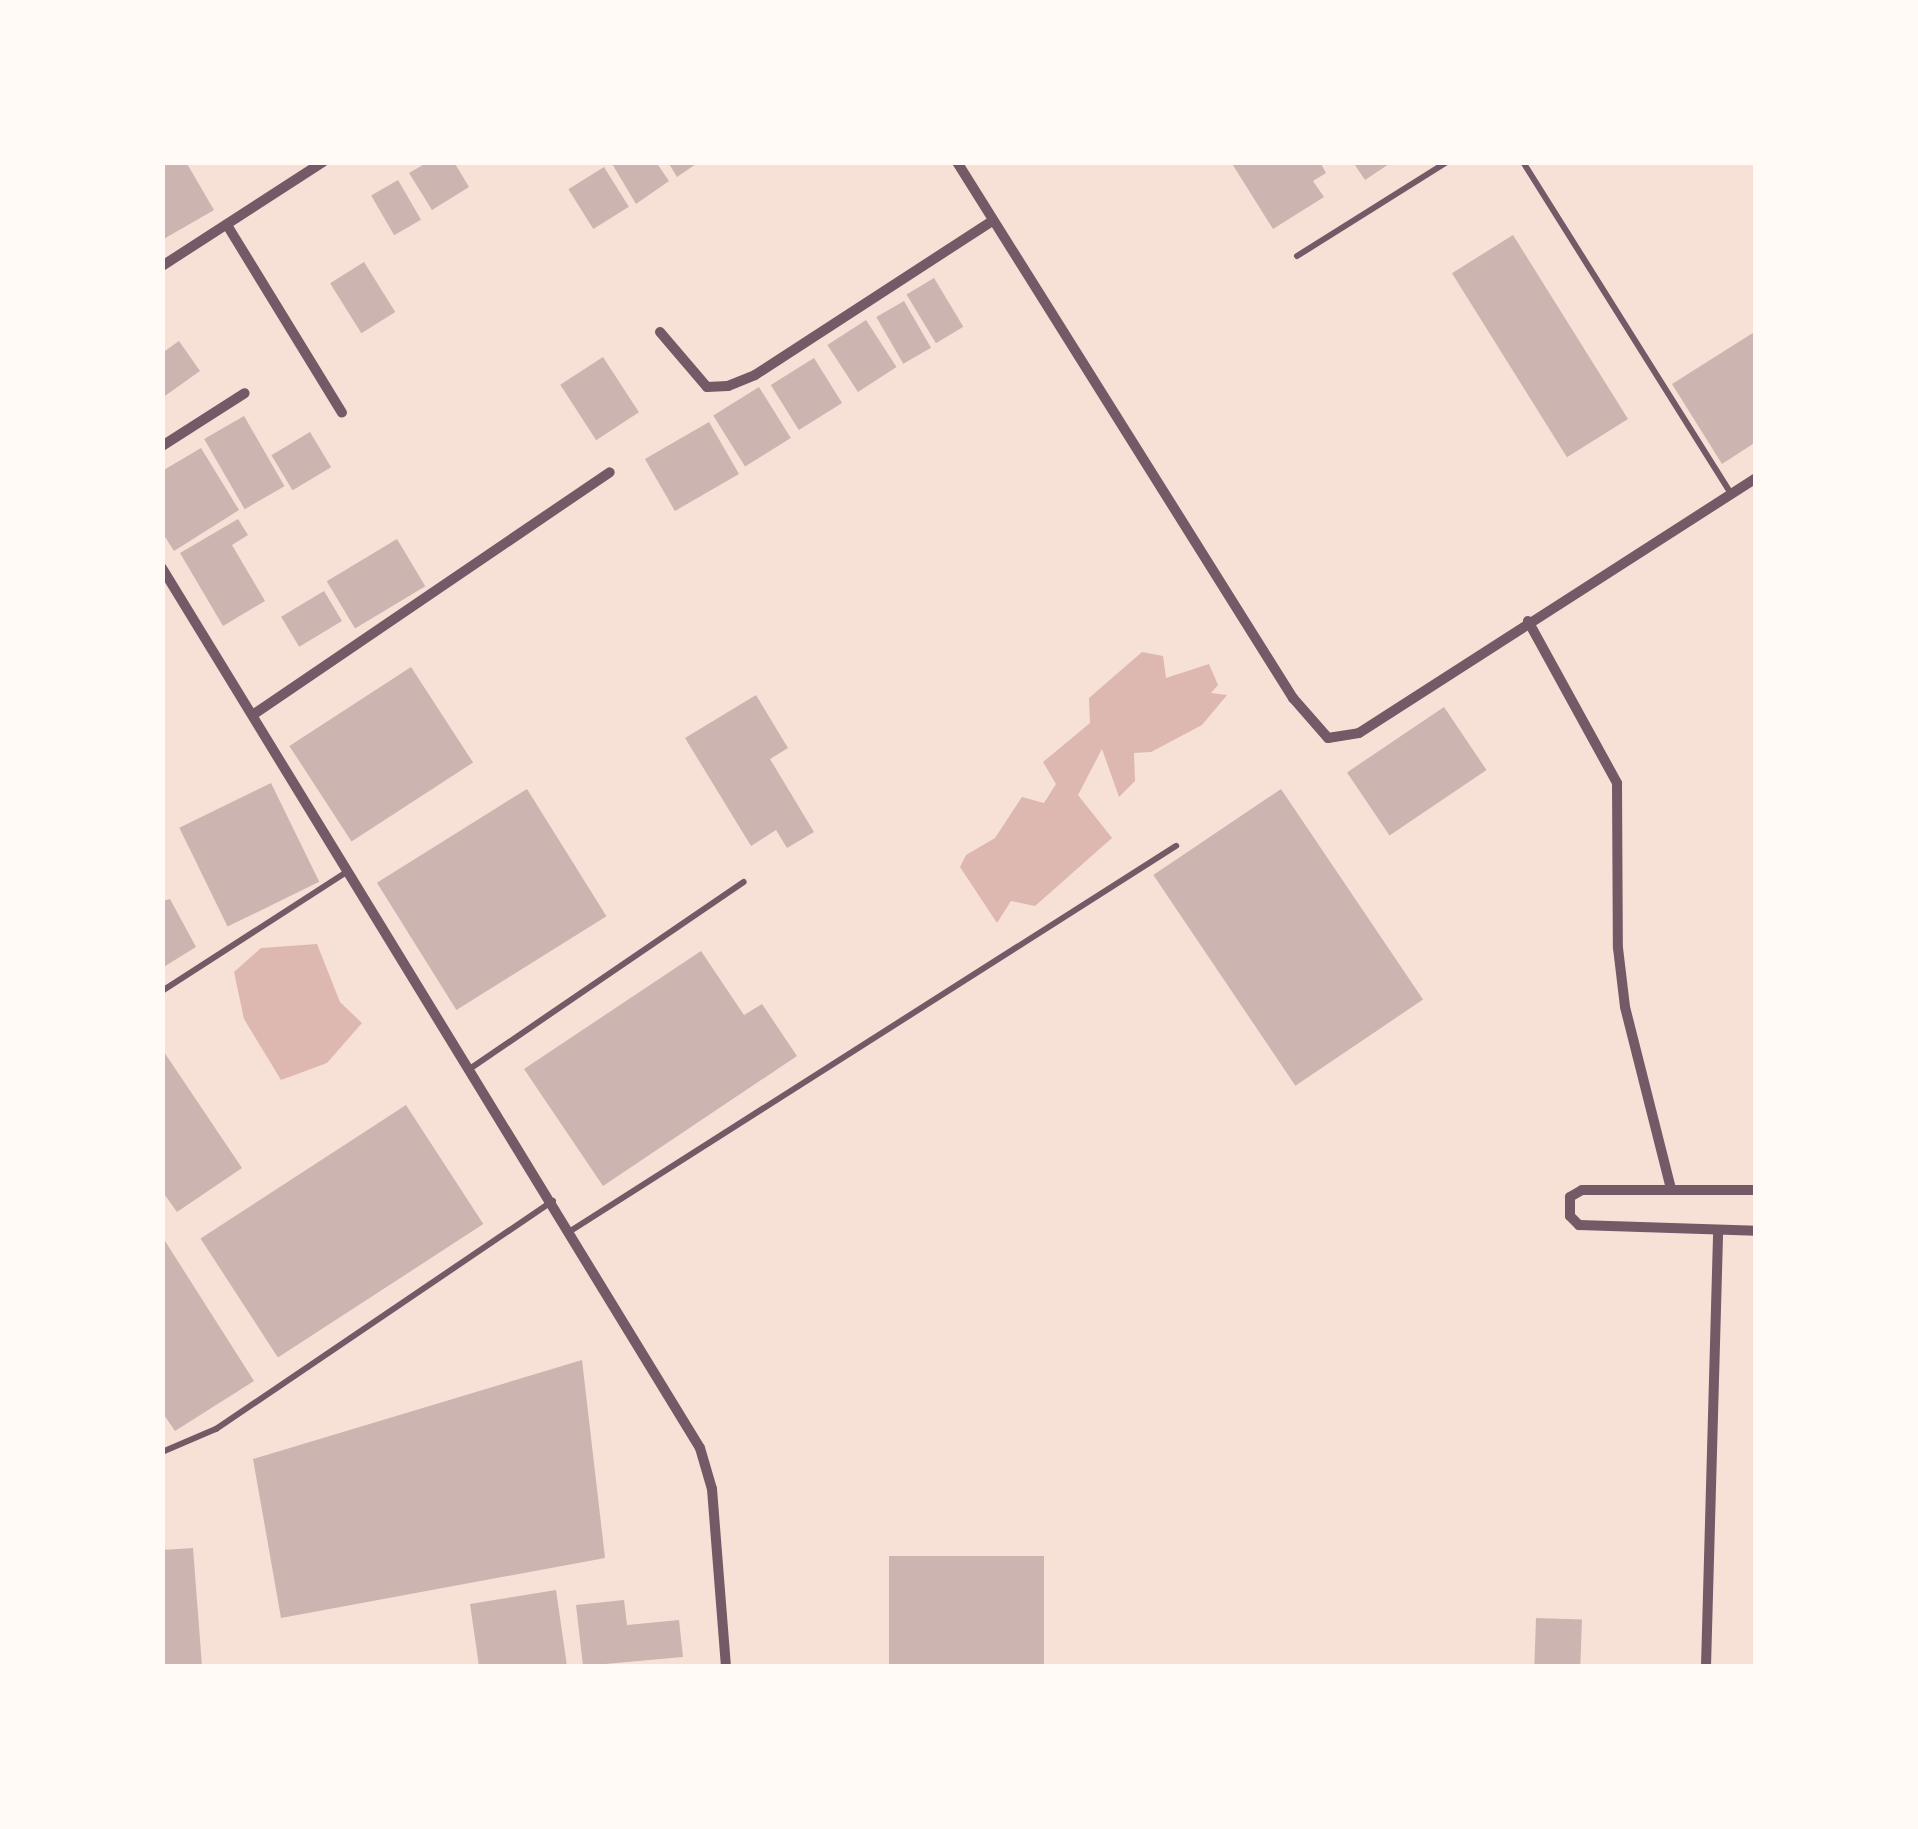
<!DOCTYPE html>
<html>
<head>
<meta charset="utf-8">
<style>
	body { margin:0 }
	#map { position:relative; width:1918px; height:1829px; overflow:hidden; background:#f7e1d7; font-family:"Varela Round",sans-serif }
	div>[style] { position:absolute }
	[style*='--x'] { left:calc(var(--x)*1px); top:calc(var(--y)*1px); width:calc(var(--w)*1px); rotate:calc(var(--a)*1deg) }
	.water>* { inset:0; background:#dcb8b0 }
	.building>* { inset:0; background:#ccb4b1; transform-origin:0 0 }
	.service>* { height:6px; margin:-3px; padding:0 3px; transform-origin:3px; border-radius:3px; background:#755966 }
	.minor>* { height:10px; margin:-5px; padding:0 5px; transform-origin:5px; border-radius:5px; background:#755966 }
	span { translate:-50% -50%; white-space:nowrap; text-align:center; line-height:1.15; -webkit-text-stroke:8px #fffaf5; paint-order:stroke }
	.frame { position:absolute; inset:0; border:165px solid #fffaf5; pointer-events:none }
</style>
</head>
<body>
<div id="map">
	<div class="water">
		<i style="clip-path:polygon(1142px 652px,1163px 656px,1166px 678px,1209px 664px,1218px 685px,1211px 693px,1227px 695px,1202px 725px,1151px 752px,1134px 753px,1135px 781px,1119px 797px,1102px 749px,1078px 795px,1112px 838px,1035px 906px,1011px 901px,997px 923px,960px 867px,966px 855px,995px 838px,1022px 797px,1044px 803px,1056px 784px,1043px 762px,1090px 723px,1089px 698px)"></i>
		<i style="clip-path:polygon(317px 944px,340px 1002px,362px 1023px,327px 1063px,281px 1080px,244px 1019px,234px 972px,261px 948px)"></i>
	</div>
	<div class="building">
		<i style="clip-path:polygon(162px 162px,186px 162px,214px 210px,162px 240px)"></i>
		<i style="clip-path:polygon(428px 162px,454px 162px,469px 187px,432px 210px,409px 173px)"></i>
		<i style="clip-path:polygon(611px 162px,656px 162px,669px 181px,636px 204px)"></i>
		<i style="clip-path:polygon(668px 162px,699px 162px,677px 177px)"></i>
		<i style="clip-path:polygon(1231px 162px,1320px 162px,1326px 173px,1313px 181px,1324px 197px,1273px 229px)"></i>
		<i style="clip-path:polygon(1353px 162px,1392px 162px,1365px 180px)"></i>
		<i style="left:604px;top:167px;width:47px;height:42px;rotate:58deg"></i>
		<i style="left:398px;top:180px;width:46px;height:31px;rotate:60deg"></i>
		<i style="left:1513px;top:235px;width:217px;height:72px;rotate:58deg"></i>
		<i style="left:364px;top:262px;width:59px;height:40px;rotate:58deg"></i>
		<i style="left:934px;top:278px;width:57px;height:32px;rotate:59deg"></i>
		<i style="left:904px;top:301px;width:54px;height:32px;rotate:60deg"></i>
		<i style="left:866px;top:320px;width:56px;height:46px;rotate:57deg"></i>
		<i style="clip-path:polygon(1756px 331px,1756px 442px,1722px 464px,1672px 384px)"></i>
		<i style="clip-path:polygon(179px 341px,200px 371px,162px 398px,162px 353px)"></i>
		<i style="left:603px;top:357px;width:66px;height:51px;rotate:57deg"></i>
		<i style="left:814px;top:358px;width:53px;height:51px;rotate:58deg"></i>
		<i style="left:759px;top:387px;width:60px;height:54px;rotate:58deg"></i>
		<i style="left:244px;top:416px;width:81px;height:46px;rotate:60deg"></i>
		<i style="left:709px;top:422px;width:60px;height:74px;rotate:60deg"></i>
		<i style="left:310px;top:432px;width:41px;height:45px;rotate:59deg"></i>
		<i style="clip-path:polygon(201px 448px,239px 510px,174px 551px,162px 532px,162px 471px)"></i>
		<i style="clip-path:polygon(238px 519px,248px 535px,232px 545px,265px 601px,223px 626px,180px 553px)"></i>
		<i style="left:397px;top:539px;width:55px;height:82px;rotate:59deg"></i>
		<i style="left:324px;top:591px;width:35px;height:50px;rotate:59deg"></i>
		<i style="left:411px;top:667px;width:114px;height:145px;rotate:57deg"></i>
		<i style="clip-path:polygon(756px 695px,788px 748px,770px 759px,814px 832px,787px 848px,776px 830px,751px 846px,685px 738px)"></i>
		<i style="left:1444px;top:707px;width:76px;height:117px;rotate:56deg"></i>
		<i style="left:271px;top:783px;width:110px;height:102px;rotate:64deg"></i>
		<i style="left:527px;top:789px;width:150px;height:177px;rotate:58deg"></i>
		<i style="left:1281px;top:789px;width:254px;height:154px;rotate:56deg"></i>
		<i style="clip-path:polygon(170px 899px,196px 947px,162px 968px,162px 901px)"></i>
		<i style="clip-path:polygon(701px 951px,744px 1015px,762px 1004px,797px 1056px,603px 1186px,524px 1069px)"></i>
		<i style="clip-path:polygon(162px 1049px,242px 1168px,177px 1212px,162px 1191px)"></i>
		<i style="left:406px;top:1105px;width:142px;height:245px;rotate:57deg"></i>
		<i style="clip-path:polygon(165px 1241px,254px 1381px,175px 1431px,162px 1412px)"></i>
		<i style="clip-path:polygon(582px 1360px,605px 1558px,281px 1618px,253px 1459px)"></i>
		<i style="clip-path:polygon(193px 1548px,202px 1666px,162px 1666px,162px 1550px)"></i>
		<i style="left:889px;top:1556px;width:155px;height:110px"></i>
		<i style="clip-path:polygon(556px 1590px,567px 1666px,479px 1666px,470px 1604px)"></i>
		<i style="clip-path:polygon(624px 1600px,627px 1625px,679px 1620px,683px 1657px,583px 1666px,576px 1605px)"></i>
		<i style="left:1536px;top:1618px;width:46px;height:48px;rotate:2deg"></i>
	</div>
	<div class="service">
		<i style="--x:1523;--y:162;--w:392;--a:57.9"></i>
		<i style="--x:1297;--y:256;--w:177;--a:-32.1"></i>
		<i style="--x:162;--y:991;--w:220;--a:-32.8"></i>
		<i style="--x:471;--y:1068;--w:330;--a:-34.3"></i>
		<i style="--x:572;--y:1230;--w:716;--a:-32.45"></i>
		<i style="--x:162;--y:1452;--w:59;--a:-23.1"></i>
		<i style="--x:216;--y:1429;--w:407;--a:-34.1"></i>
	</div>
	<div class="minor">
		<i style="--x:957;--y:162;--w:633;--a:57.92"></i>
		<i style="--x:1293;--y:698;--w:53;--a:48.8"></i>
		<i style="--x:1328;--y:738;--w:31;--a:-9"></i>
		<i style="--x:1359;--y:733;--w:472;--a:-32.7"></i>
		<i style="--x:227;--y:225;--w:220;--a:58.5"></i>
		<i style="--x:162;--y:266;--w:192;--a:-32.9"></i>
		<i style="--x:660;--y:332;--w:72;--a:49.5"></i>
		<i style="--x:707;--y:387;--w:21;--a:-3"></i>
		<i style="--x:728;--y:386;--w:29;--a:-22"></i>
		<i style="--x:755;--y:375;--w:281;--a:-33"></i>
		<i style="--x:162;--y:446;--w:98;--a:-32.6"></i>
		<i style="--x:162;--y:568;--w:1031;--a:58.56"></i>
		<i style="--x:700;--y:1448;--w:43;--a:73.7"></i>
		<i style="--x:712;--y:1489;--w:178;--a:85.5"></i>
		<i style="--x:1528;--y:621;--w:185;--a:61.2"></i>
		<i style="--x:1617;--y:783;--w:165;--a:89.7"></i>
		<i style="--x:1618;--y:948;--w:59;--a:83.2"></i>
		<i style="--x:1625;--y:1007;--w:188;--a:75.8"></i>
		<i style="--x:254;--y:714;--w:430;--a:-34.2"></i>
		<i style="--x:1756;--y:1190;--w:174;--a:180"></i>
		<i style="--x:1582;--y:1190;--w:14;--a:150"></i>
		<i style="--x:1570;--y:1197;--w:19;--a:90"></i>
		<i style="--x:1570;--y:1216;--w:13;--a:45"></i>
		<i style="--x:1579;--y:1225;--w:177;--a:1.9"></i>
		<i style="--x:1706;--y:1666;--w:436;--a:-88.4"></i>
	</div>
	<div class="frame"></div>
</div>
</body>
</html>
